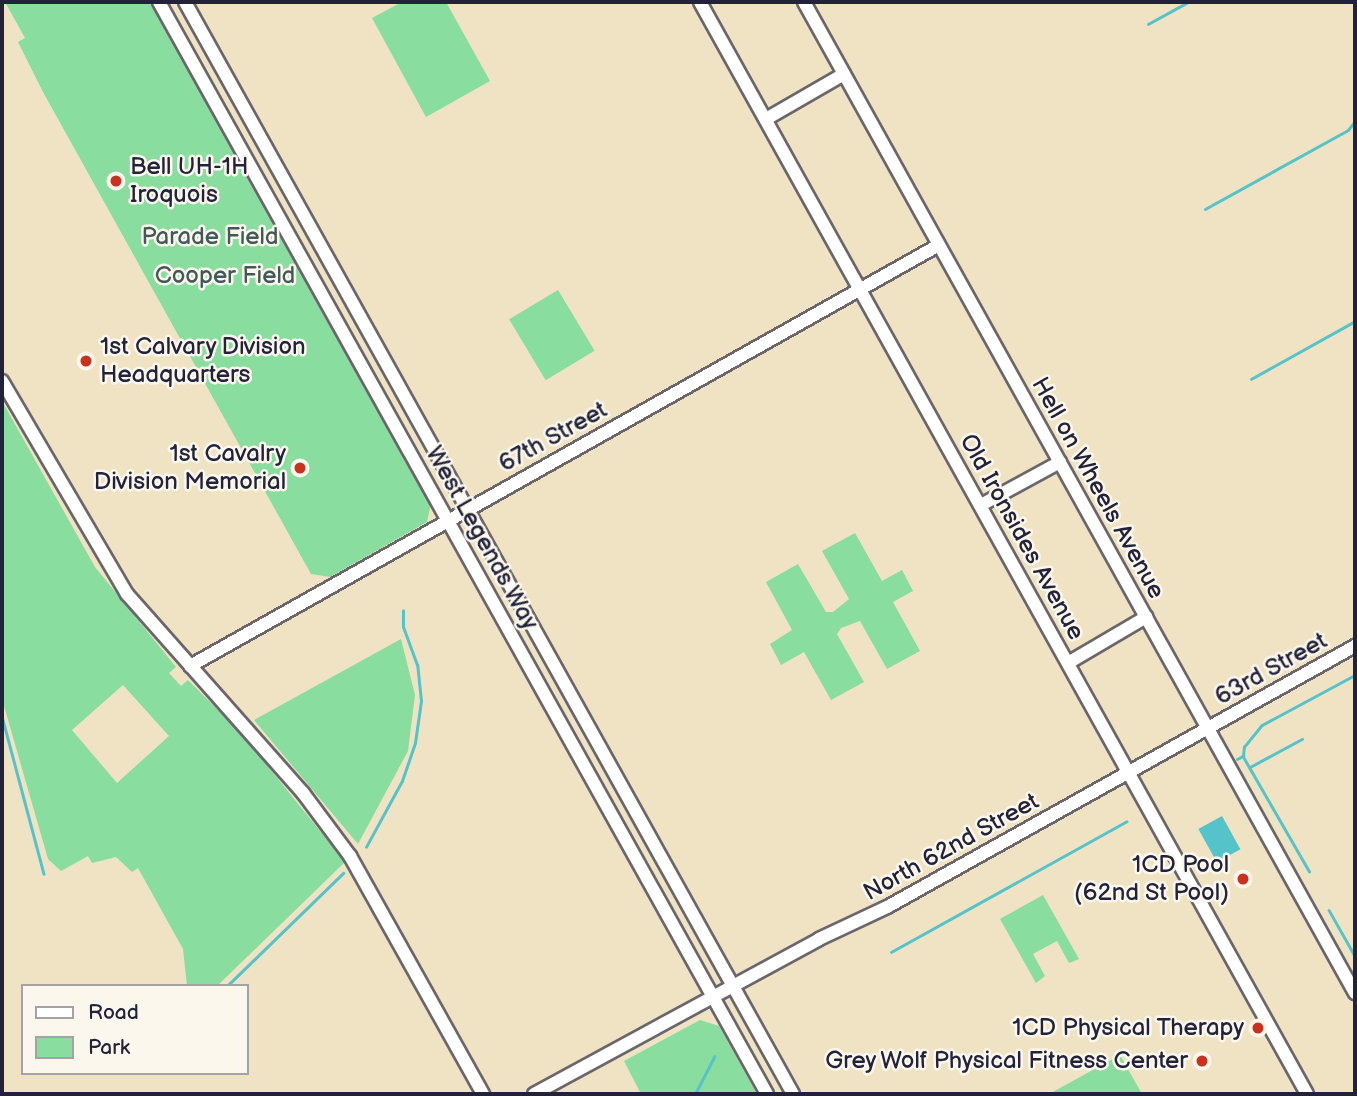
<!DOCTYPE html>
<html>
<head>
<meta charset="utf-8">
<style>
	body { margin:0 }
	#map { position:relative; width:1357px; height:1096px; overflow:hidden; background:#efe3c4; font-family:"Balsamiq Sans",sans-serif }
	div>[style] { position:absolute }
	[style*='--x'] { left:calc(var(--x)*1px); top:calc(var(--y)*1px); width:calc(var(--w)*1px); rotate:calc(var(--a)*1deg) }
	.green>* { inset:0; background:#88dd9f; transform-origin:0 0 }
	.water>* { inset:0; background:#55c3ca; transform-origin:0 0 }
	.stream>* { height:2.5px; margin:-1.25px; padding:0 1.25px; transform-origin:1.25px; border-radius:1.25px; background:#55c3ca }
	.roads { filter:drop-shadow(2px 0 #6a666b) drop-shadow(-2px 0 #6a666b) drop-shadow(0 2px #6a666b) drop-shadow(0 -2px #6a666b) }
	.minor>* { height:12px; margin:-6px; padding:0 6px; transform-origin:6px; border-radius:6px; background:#fff }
	.dots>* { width:19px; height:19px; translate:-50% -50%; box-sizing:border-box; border:4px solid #fbf7ec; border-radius:50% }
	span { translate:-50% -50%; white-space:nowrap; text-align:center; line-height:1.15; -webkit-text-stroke:5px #fbf7ec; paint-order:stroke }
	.poi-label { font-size:24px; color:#22223b }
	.left { translate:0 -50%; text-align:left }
	.right { translate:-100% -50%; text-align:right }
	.park-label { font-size:24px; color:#415a59 }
	.street-label { font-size:24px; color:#22223b }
	.frame { position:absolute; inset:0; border:4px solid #22223b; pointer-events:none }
	.legend { position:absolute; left:21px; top:984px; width:228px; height:91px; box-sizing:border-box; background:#fbf7ec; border:2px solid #a4a2a5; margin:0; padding:9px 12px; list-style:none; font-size:21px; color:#22223b }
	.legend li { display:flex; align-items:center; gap:14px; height:35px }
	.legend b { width:35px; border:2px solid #a4a2a5 }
</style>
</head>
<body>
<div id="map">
	<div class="green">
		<i style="clip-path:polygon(5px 2px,152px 2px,431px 503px,427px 522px,330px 577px,311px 574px,43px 92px,18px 42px,25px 38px)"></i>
		<i style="clip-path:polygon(402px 2px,446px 2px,490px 81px,426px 117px,372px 18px)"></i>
		<i style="left:558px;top:290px;width:71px;height:57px;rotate:59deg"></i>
		<i style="clip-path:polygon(evenodd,2px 401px,95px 567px,176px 667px,169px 673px,181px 686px,188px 680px,241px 733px,345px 862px,217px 986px,187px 986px,183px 949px,138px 868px,132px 872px,116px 857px,92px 863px,88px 856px,61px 871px,48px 859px,2px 699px,2px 401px,123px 685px,169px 736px,117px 783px,72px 730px,123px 685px)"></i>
		<i style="clip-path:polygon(855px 533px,882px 581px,902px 570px,913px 591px,893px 602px,920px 651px,887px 669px,860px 621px,841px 628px,837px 634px,864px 682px,831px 700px,804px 652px,781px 665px,770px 644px,792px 630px,766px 582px,798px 564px,826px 612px,833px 612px,849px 599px,822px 551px)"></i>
		<i style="clip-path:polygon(401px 639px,415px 695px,408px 751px,358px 844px,254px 720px)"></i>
		<i style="clip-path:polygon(1043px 895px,1079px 959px,1069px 963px,1057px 941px,1033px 954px,1045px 976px,1036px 983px,1000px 919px)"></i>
		<i style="clip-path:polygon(700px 1020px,719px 1026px,757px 1094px,641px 1094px,624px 1061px)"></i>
		<i style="clip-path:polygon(1120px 1055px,1142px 1094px,1051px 1093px)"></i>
	</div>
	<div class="water">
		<i style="left:1222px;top:816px;width:38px;height:27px;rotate:61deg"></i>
	</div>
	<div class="stream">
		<i style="--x:1148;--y:24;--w:46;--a:-28.8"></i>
		<i style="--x:1205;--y:209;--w:163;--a:-28.9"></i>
		<i style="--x:1348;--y:130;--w:11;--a:-52"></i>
		<i style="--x:1251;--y:379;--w:119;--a:-29.1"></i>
		<i style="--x:2;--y:716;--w:163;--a:75.1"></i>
		<i style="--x:1243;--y:756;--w:9;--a:-84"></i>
		<i style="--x:1244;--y:747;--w:28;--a:-51"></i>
		<i style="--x:1262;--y:725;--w:106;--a:-28.3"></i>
		<i style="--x:1237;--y:759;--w:7;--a:-27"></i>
		<i style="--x:1243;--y:756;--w:133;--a:60.1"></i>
		<i style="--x:1250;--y:767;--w:59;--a:-28.3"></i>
		<i style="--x:366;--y:847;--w:75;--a:-61.4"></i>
		<i style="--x:402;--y:781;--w:40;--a:-71.1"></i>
		<i style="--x:415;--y:743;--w:42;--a:-81.9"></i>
		<i style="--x:421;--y:701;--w:36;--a:-96"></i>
		<i style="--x:417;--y:665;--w:40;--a:-110.2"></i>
		<i style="--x:403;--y:627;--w:16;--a:-90"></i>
		<i style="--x:1329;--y:910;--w:53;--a:60.5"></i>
		<i style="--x:891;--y:952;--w:269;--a:-29"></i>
		<i style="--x:227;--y:986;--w:162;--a:-44.2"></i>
		<i style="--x:695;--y:1094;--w:42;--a:-62.8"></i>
	</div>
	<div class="roads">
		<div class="minor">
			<i style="--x:159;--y:2;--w:1250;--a:60.89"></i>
			<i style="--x:185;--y:2;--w:1250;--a:60.89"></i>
			<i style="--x:700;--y:2;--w:1249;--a:60.93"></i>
			<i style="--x:804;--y:2;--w:1134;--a:60.93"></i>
			<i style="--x:766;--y:119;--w:90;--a:-30"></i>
			<i style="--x:2;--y:381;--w:247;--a:59.6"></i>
			<i style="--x:127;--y:594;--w:266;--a:48.5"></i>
			<i style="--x:303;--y:793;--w:79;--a:53.3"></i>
			<i style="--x:350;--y:856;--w:273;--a:60.8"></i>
			<i style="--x:981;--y:505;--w:90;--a:-28.6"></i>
			<i style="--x:1068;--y:663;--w:91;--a:-30.5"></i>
			<i style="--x:190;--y:666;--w:859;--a:-29.34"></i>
			<i style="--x:534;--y:1094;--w:324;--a:-28.5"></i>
			<i style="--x:819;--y:939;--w:77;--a:-25.2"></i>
			<i style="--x:889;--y:906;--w:534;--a:-29.16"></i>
		</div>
	</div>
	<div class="dots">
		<i style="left:116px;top:181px;background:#c8321e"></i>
		<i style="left:86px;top:361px;background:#c8321e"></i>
		<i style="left:300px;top:468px;background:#c8321e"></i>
		<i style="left:1243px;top:879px;background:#c8321e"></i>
		<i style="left:1258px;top:1028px;background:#c8321e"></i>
		<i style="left:1202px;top:1061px;background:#c8321e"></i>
	</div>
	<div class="poi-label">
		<span class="left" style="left:130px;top:181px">Bell UH-1H<br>Iroquois</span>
		<span class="left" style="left:100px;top:361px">1st Calvary Division<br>Headquarters</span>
		<span class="right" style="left:286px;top:468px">1st Cavalry<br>Division Memorial</span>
		<span class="right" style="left:1229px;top:879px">1CD Pool<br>(62nd St Pool)</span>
		<span class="right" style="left:1244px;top:1028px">1CD Physical Therapy</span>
		<span class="right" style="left:1188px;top:1061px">Grey Wolf Physical Fitness Center</span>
	</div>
	<div class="park-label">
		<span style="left:210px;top:237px">Parade Field</span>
		<span style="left:225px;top:276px">Cooper Field</span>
	</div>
	<div class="street-label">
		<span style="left:553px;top:437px;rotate:-29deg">67th Street</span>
		<span style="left:1098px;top:488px;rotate:61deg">Hell on Wheels Avenue</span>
		<span style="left:1022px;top:537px;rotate:61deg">Old Ironsides Avenue</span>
		<span style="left:482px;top:538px;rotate:61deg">West Legends Way</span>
		<span style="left:1271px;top:669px;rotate:-29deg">63rd Street</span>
		<span style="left:951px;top:847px;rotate:-29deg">North 62nd Street</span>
	</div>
	<div class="frame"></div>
	<ul class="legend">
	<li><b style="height:9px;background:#fff"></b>Road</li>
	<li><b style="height:19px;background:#88dd9f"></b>Park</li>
	</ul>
</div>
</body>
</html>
